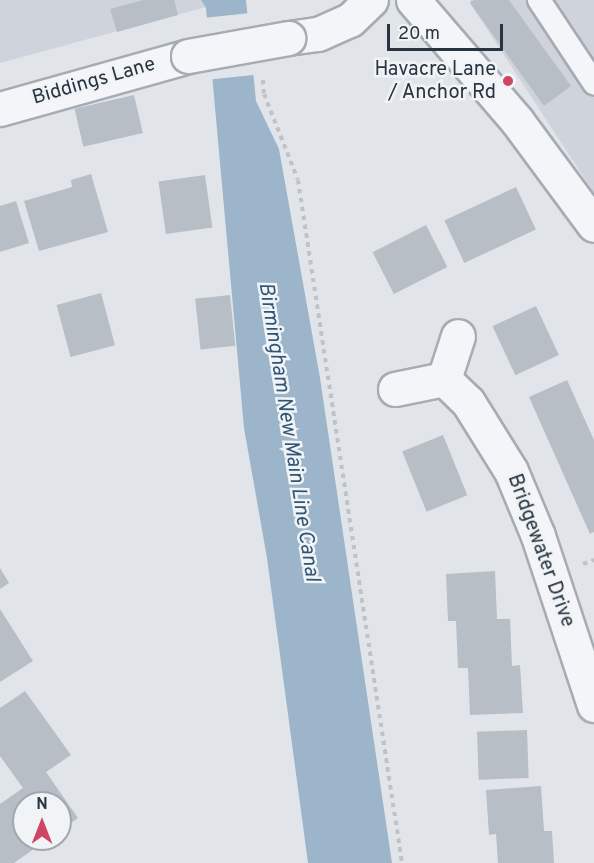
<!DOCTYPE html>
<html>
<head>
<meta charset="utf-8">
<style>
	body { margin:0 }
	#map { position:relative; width:594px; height:863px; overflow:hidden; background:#e1e5ea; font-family:Overpass,sans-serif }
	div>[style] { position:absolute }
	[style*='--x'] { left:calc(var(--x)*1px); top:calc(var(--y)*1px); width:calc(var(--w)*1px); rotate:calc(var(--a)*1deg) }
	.built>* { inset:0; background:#cfd4dc }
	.water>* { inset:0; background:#9cb5ca }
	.pier>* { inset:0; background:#e1e5ea; transform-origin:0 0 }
	.building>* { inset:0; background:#b8bec6; transform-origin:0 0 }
	.path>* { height:4px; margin-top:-2px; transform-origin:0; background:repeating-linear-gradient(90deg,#bfc3c8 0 4.5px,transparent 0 9px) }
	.roads { filter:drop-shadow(2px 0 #a6acb4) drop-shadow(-2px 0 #a6acb4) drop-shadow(0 2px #a6acb4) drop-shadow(0 -2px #a6acb4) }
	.service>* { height:22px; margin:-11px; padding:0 11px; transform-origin:11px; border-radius:11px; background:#f4f5f8 }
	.minor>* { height:33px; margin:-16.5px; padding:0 16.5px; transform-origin:16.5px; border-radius:16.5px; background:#f4f5f8 }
	.tertiary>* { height:33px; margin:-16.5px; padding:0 16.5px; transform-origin:16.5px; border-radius:16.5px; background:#f4f5f8 }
	.bridges { filter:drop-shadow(2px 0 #a6acb4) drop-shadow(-2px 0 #a6acb4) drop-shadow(0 2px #a6acb4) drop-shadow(0 -2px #a6acb4) }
	.tertiary-bridge>* { height:33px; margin:-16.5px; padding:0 16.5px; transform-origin:16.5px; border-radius:16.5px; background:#f4f5f8 }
	.dots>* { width:16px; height:16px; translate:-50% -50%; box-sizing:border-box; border:3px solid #f1f4f7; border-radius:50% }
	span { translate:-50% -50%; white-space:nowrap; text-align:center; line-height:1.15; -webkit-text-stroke:5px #f1f4f7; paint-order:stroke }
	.poi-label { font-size:20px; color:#293441 }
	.right { translate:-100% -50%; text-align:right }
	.street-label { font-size:20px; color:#293441 }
	.water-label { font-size:21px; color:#335575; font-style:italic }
	.north { position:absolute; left:12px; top:791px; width:60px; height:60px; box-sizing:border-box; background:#f1f4f7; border:2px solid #a1a7ae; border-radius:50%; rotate:0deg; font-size:16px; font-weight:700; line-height:24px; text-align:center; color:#293441 }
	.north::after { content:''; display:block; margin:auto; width:21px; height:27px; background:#ce4663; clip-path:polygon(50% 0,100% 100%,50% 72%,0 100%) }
	.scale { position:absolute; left:387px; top:24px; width:116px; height:27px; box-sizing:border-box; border:3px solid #293441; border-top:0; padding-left:8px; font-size:18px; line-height:21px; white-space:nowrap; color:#293441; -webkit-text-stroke:4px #f1f4f7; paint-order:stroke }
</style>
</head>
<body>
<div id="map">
	<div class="built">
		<i style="clip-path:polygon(0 0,201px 0,206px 7px,0 63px)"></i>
		<i style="clip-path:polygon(470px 0,594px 0,594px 193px,470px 3px)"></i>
	</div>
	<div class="water">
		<i style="clip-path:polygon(201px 0,246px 0,256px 101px,279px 149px,320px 378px,392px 863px,308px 863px,267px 558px,244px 428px,206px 8px)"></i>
	</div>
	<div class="pier">
		<i style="left:250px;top:13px;width:62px;height:47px;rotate:84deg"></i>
	</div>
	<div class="building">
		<i style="clip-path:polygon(143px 0,174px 0,178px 15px,117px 32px,110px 9px)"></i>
		<i style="clip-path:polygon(474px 0,509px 0,571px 86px,544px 106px,470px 3px)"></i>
		<i style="left:134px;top:95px;width:39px;height:61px;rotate:77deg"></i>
		<i style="clip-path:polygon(91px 174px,108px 232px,39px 251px,24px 201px,72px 187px,71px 180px)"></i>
		<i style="left:205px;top:175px;width:53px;height:47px;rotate:82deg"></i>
		<i style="left:516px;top:187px;width:47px;height:79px;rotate:65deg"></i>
		<i style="clip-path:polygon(16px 201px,29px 243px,0 252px,0 206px)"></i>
		<i style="left:426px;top:225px;width:47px;height:60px;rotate:63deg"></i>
		<i style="left:101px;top:293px;width:54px;height:46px;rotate:75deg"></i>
		<i style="left:230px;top:295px;width:51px;height:35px;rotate:84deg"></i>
		<i style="left:536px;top:306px;width:54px;height:48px;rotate:65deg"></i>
		<i style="clip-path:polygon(567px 380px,594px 440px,594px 532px,590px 534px,529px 397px)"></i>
		<i style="left:443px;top:435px;width:65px;height:44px;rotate:68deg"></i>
		<i style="clip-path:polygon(0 568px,9px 583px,0 589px)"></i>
		<i style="clip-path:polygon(495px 571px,497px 619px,510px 619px,512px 666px,520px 665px,523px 713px,470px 715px,468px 668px,458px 668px,456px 621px,448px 621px,446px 574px)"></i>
		<i style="clip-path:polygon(0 609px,33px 661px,0 682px)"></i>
		<i style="clip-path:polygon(25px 691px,71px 755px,46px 772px,78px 818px,60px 831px,60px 803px,24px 803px,24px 839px,48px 839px,14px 863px,0 863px,0 804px,23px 788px,0 756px,0 708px)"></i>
		<i style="left:527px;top:730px;width:48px;height:50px;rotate:88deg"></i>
		<i style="clip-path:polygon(541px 786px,544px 831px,552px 831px,554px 863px,498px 863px,496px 834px,489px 835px,486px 790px)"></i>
	</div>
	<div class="path">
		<i style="--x:263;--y:80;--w:14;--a:86"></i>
		<i style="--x:264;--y:94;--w:92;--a:68.4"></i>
		<i style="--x:298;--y:180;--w:691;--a:81.34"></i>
		<i style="--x:583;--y:564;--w:12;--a:-20"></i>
	</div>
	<div class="roads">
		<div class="service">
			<i style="--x:539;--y:0;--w:100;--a:56.5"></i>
		</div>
		<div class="minor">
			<i style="--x:444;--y:379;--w:33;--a:44"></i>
			<i style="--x:468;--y:402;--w:81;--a:58.1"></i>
			<i style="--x:511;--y:471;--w:70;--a:67.4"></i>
			<i style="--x:538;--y:536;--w:178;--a:71.7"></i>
			<i style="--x:395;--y:389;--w:50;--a:-11.5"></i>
			<i style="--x:444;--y:379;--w:45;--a:-72"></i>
		</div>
		<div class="tertiary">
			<i style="--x:413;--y:0;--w:160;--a:49.3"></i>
			<i style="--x:517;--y:121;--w:129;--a:53.5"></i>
			<i style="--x:288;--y:38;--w:30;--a:-8"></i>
			<i style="--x:318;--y:34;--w:35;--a:-24"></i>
			<i style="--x:350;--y:20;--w:29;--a:-44"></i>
			<i style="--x:0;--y:109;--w:195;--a:-15.7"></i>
		</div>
	</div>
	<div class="bridges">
		<div class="tertiary-bridge">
			<i style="--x:188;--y:56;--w:102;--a:-10.2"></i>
		</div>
	</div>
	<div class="dots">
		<i style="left:508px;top:81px;background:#ce4663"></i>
	</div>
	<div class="poi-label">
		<span class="right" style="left:496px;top:82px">Havacre Lane<br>/ Anchor Rd</span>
	</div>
	<div class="street-label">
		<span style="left:94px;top:82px;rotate:-16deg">Biddings Lane</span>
		<span style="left:540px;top:551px;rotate:70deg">Bridgewater Drive</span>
	</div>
	<div class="water-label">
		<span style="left:288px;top:432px;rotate:81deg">Birmingham New Main Line Canal</span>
	</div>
	<div class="north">N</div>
	<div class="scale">20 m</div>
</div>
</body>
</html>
